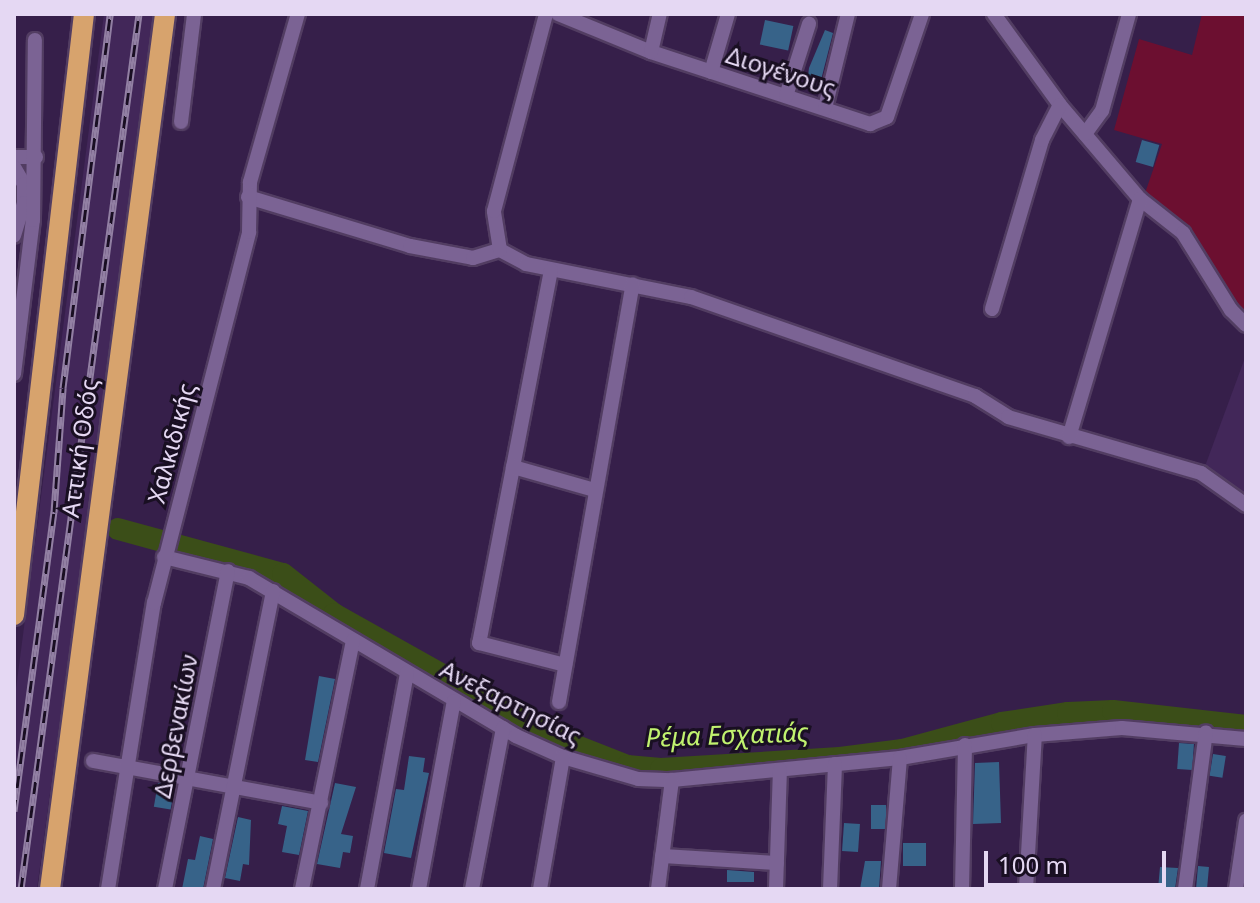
<!DOCTYPE html>
<html>
<head>
<meta charset="utf-8">
<style>
	body { margin:0 }
	#map { position:relative; width:1260px; height:903px; overflow:hidden; background:#361f4a; font-family:"Noto Sans",sans-serif }
	div>[style] { position:absolute }
	[style*='--x'] { left:calc(var(--x)*1px); top:calc(var(--y)*1px); width:calc(var(--w)*1px); rotate:calc(var(--a)*1deg) }
	.built>* { inset:0; background:#422759 }
	.green>* { inset:0; background:#6c0f30 }
	.river>* { height:22px; margin:-11px; padding:0 11px; transform-origin:11px; border-radius:11px; background:#3b4e18 }
	.building>* { inset:0; background:#376389; transform-origin:0 0 }
	.roads { filter:drop-shadow(2px 0 #523d62) drop-shadow(-2px 0 #523d62) drop-shadow(0 2px #523d62) drop-shadow(0 -2px #523d62) }
	.minor>* { height:14px; margin:-7px; padding:0 7px; transform-origin:7px; border-radius:7px; background:#7b6394 }
	.highway>* { height:20px; margin:-10px; padding:0 10px; transform-origin:10px; border-radius:10px; background:#d7a36d }
	.rail>* { height:7px; margin-top:-3.5px; transform-origin:0; background:repeating-linear-gradient(90deg,#190f22 0 12px,#9280a3 0 24px); box-sizing:border-box; border-block:2px solid #9280a3 }
	span { translate:-50% -50%; white-space:nowrap; text-align:center; line-height:1.15; -webkit-text-stroke:6px #190f22; paint-order:stroke }
	.street-label { font-size:24px; color:#e5d8f3 }
	.water-label { font-size:26px; color:#c1f26f; font-style:italic }
	.frame { position:absolute; inset:0; border:16px solid #e5d8f3; pointer-events:none }
	.scale { position:absolute; left:984px; top:851px; width:182px; height:36px; box-sizing:border-box; border:4px solid #e5d8f3; border-top:0; padding-left:10px; font-size:24px; line-height:28px; white-space:nowrap; color:#e5d8f3; -webkit-text-stroke:6px #190f22; paint-order:stroke }
</style>
</head>
<body>
<div id="map">
	<div class="built">
		<i style="clip-path:polygon(104px 14px,156px 14px,37px 889px,14px 889px,14px 704px)"></i>
		<i style="clip-path:polygon(1246px 355px,1246px 497px,1204px 469px)"></i>
	</div>
	<div class="green">
		<i style="clip-path:polygon(1202px 14px,1245px 14px,1246px 330px,1182px 238px,1144px 196px,1162px 144px,1114px 130px,1139px 39px,1192px 55px)"></i>
	</div>
	<div class="river">
		<i style="--x:118;--y:529;--w:171;--a:15.3"></i>
		<i style="--x:283;--y:574;--w:65;--a:38.1"></i>
		<i style="--x:334;--y:614;--w:249;--a:29.3"></i>
		<i style="--x:551;--y:736;--w:82;--a:21.5"></i>
		<i style="--x:627;--y:766;--w:34;--a:5"></i>
		<i style="--x:661;--y:769;--w:179;--a:-3.5"></i>
		<i style="--x:840;--y:758;--w:63;--a:-7.4"></i>
		<i style="--x:902;--y:750;--w:104;--a:-15.1"></i>
		<i style="--x:1002;--y:723;--w:67;--a:-8.6"></i>
		<i style="--x:1068;--y:713;--w:45;--a:-2.5"></i>
		<i style="--x:1113;--y:711;--w:134;--a:6.4"></i>
	</div>
	<div class="building">
		<i style="left:765px;top:20px;width:29px;height:25px;rotate:12deg"></i>
		<i style="clip-path:polygon(825px 30px,833px 33px,821px 80px,808px 76px,809px 68px)"></i>
		<i style="left:1142px;top:140px;width:18px;height:23px;rotate:16deg"></i>
		<i style="clip-path:polygon(319px 676px,335px 679px,318px 762px,305px 760px)"></i>
		<i style="left:1179px;top:743px;width:15px;height:26px;rotate:4deg"></i>
		<i style="left:1213px;top:754px;width:13px;height:22px;rotate:9deg"></i>
		<i style="clip-path:polygon(409px 756px,425px 758px,423px 772px,429px 773px,411px 858px,384px 853px,396px 789px,404px 790px)"></i>
		<i style="clip-path:polygon(999px 762px,1001px 823px,973px 824px,975px 763px)"></i>
		<i style="left:158px;top:783px;width:17px;height:24px;rotate:10deg"></i>
		<i style="clip-path:polygon(335px 783px,356px 787px,341px 834px,353px 836px,350px 853px,343px 852px,340px 868px,317px 864px)"></i>
		<i style="left:871px;top:805px;width:15px;height:24px"></i>
		<i style="clip-path:polygon(282px 806px,308px 811px,299px 855px,282px 852px,287px 826px,278px 824px)"></i>
		<i style="clip-path:polygon(238px 817px,251px 820px,249px 865px,243px 864px,240px 881px,225px 878px)"></i>
		<i style="left:844px;top:823px;width:16px;height:28px;rotate:4deg"></i>
		<i style="clip-path:polygon(200px 836px,213px 839px,203px 889px,182px 889px,188px 859px,195px 860px)"></i>
		<i style="left:903px;top:843px;width:23px;height:23px"></i>
		<i style="clip-path:polygon(865px 861px,881px 861px,879px 889px,860px 889px)"></i>
		<i style="left:1198px;top:866px;width:11px;height:21px;rotate:5deg"></i>
		<i style="clip-path:polygon(1160px 867px,1178px 868px,1175px 889px,1158px 889px)"></i>
		<i style="clip-path:polygon(727px 870px,754px 872px,754px 882px,727px 882px)"></i>
	</div>
	<div class="roads">
		<div class="minor">
			<i style="--x:558;--y:14;--w:100;--a:22.2"></i>
			<i style="--x:651;--y:52;--w:231;--a:18.2"></i>
			<i style="--x:870;--y:124;--w:18;--a:-22"></i>
			<i style="--x:887;--y:117;--w:109;--a:-71.2"></i>
			<i style="--x:994;--y:14;--w:112;--a:54"></i>
			<i style="--x:1060;--y:105;--w:123;--a:49.6"></i>
			<i style="--x:1140;--y:199;--w:55;--a:38.3"></i>
			<i style="--x:1183;--y:233;--w:91;--a:58.1"></i>
			<i style="--x:1231;--y:310;--w:21;--a:45"></i>
			<i style="--x:651;--y:52;--w:39;--a:-77"></i>
			<i style="--x:711;--y:72;--w:60;--a:-73.7"></i>
			<i style="--x:786;--y:96;--w:76;--a:-72.3"></i>
			<i style="--x:825;--y:108;--w:97;--a:-76.3"></i>
			<i style="--x:181;--y:122;--w:109;--a:-83.1"></i>
			<i style="--x:1085;--y:134;--w:29;--a:-54"></i>
			<i style="--x:1102;--y:111;--w:101;--a:-74.4"></i>
			<i style="--x:14;--y:157;--w:22;--a:0"></i>
			<i style="--x:14;--y:167;--w:20;--a:60"></i>
			<i style="--x:24;--y:184;--w:19;--a:90"></i>
			<i style="--x:24;--y:203;--w:34;--a:107"></i>
			<i style="--x:248;--y:197;--w:169;--a:16.8"></i>
			<i style="--x:410;--y:246;--w:64;--a:10.8"></i>
			<i style="--x:473;--y:258;--w:28;--a:-17"></i>
			<i style="--x:500;--y:250;--w:30;--a:28"></i>
			<i style="--x:526;--y:264;--w:168;--a:11.3"></i>
			<i style="--x:691;--y:297;--w:301;--a:19.2"></i>
			<i style="--x:975;--y:396;--w:39;--a:32"></i>
			<i style="--x:1008;--y:417;--w:201;--a:16.2"></i>
			<i style="--x:1201;--y:473;--w:55;--a:35.4"></i>
			<i style="--x:500;--y:250;--w:39;--a:-99"></i>
			<i style="--x:494;--y:211;--w:204;--a:-75.2"></i>
			<i style="--x:551;--y:270;--w:380;--a:100.9"></i>
			<i style="--x:479;--y:643;--w:89;--a:14.3"></i>
			<i style="--x:992;--y:309;--w:176;--a:-73.5"></i>
			<i style="--x:1042;--y:140;--w:39;--a:-63"></i>
			<i style="--x:14;--y:374;--w:155;--a:-83"></i>
			<i style="--x:33;--y:220;--w:180;--a:-89.4"></i>
			<i style="--x:1069;--y:437;--w:248;--a:-73.4"></i>
			<i style="--x:513;--y:467;--w:85;--a:15.7"></i>
			<i style="--x:164;--y:557;--w:88;--a:13.9"></i>
			<i style="--x:249;--y:578;--w:310;--a:30.6"></i>
			<i style="--x:516;--y:736;--w:51;--a:24.1"></i>
			<i style="--x:563;--y:757;--w:78;--a:16.3"></i>
			<i style="--x:638;--y:779;--w:34;--a:2"></i>
			<i style="--x:672;--y:780;--w:229;--a:-5.5"></i>
			<i style="--x:900;--y:758;--w:137;--a:-9.7"></i>
			<i style="--x:1035;--y:735;--w:87;--a:-4.6"></i>
			<i style="--x:1122;--y:728;--w:124;--a:5.1"></i>
			<i style="--x:559;--y:702;--w:424;--a:-80"></i>
			<i style="--x:93;--y:761;--w:232;--a:10.4"></i>
			<i style="--x:662;--y:856;--w:115;--a:3.5"></i>
			<i style="--x:108;--y:889;--w:290;--a:-80.9"></i>
			<i style="--x:154;--y:603;--w:383;--a:-75.6"></i>
			<i style="--x:249;--y:232;--w:50;--a:-88.9"></i>
			<i style="--x:250;--y:182;--w:175;--a:-74.1"></i>
			<i style="--x:165;--y:889;--w:324;--a:-78.8"></i>
			<i style="--x:213;--y:889;--w:304;--a:-78.6"></i>
			<i style="--x:302;--y:889;--w:254;--a:-78.4"></i>
			<i style="--x:367;--y:889;--w:220;--a:-79.5"></i>
			<i style="--x:419;--y:889;--w:191;--a:-79.5"></i>
			<i style="--x:472;--y:889;--w:164;--a:-79.1"></i>
			<i style="--x:540;--y:889;--w:134;--a:-80.1"></i>
			<i style="--x:658;--y:889;--w:110;--a:-82.7"></i>
			<i style="--x:776;--y:889;--w:119;--a:-88.1"></i>
			<i style="--x:830;--y:889;--w:125;--a:-87.7"></i>
			<i style="--x:889;--y:889;--w:131;--a:-85.2"></i>
			<i style="--x:962;--y:889;--w:144;--a:-88.8"></i>
			<i style="--x:1026;--y:889;--w:154;--a:-86.7"></i>
			<i style="--x:1185;--y:889;--w:158;--a:-82.4"></i>
			<i style="--x:1236;--y:889;--w:69;--a:-81.6"></i>
		</div>
		<div class="highway">
			<i style="--x:14;--y:615;--w:605;--a:-83.36"></i>
			<i style="--x:50;--y:889;--w:883;--a:-82.51"></i>
		</div>
	</div>
	<div class="rail">
		<i style="--x:14;--y:811;--w:302;--a:-82.4"></i>
		<i style="--x:54;--y:512;--w:124;--a:-85.8"></i>
		<i style="--x:63;--y:388;--w:377;--a:-82.8"></i>
		<i style="--x:21;--y:889;--w:883;--a:-82.32"></i>
	</div>
	<div class="street-label">
		<span style="left:781px;top:71px;rotate:18deg">Διογένους</span>
		<span style="left:171px;top:443px;rotate:-75deg">Χαλκιδικής</span>
		<span style="left:79px;top:448px;rotate:-82deg">Αττική Οδός</span>
		<span style="left:511px;top:702px;rotate:27deg">Ανεξαρτησίας</span>
		<span style="left:175px;top:726px;rotate:-79deg">Δερβενακίων</span>
	</div>
	<div class="water-label">
		<span style="left:727px;top:735px;rotate:-2deg">Ρέμα Εσχατιάς</span>
	</div>
	<div class="frame"></div>
	<div class="scale">100 m</div>
</div>
</body>
</html>
